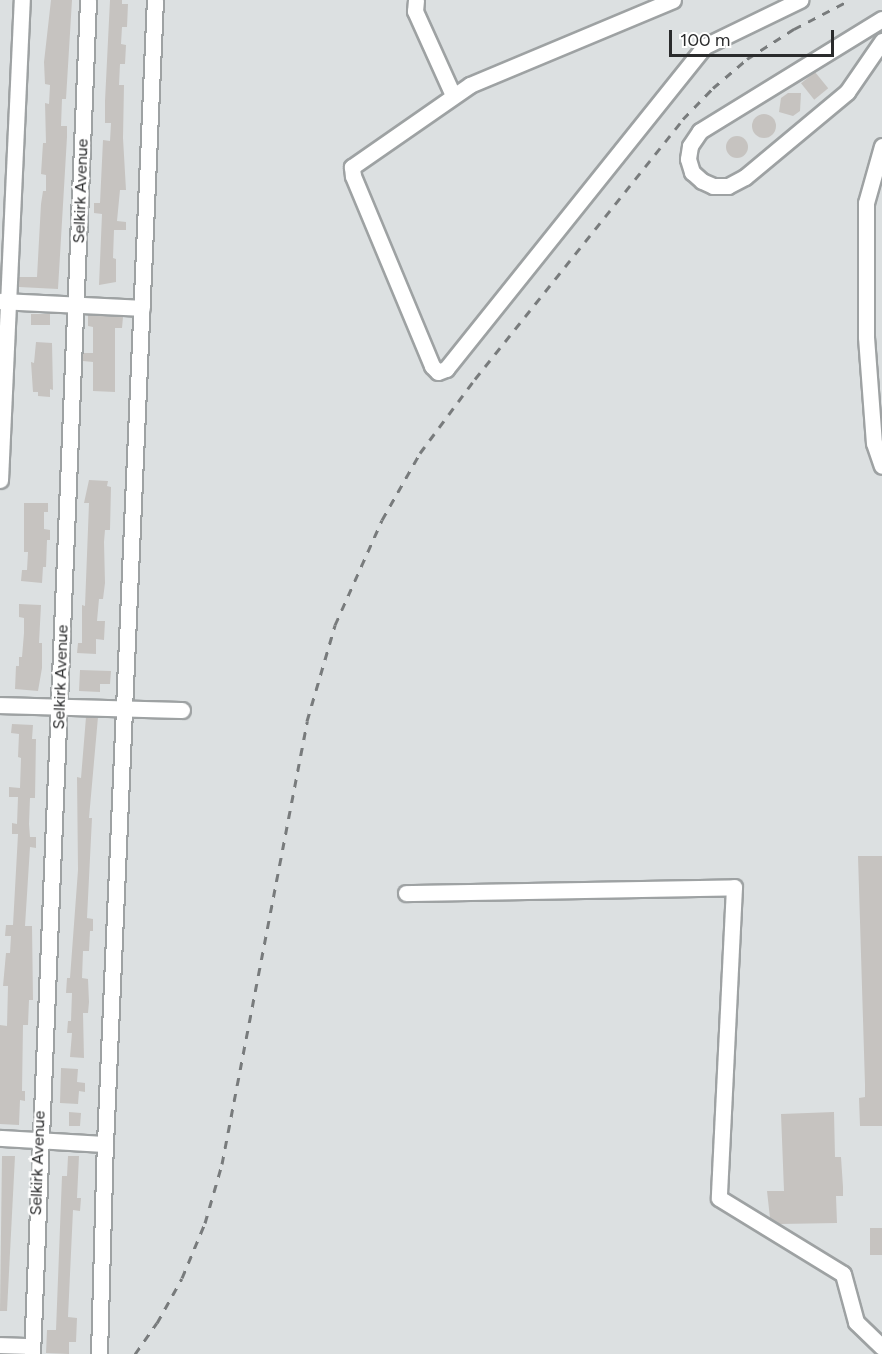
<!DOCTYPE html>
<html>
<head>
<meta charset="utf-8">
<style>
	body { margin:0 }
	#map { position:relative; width:882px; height:1354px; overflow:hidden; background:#dce0e1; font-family:Figtree,sans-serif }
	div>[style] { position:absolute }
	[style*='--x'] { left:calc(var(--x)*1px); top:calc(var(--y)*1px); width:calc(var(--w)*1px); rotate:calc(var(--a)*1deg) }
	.building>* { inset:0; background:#c6c3c0; transform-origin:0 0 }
	.round { border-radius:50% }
	.roads { filter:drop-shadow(2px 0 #9ea2a3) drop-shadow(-2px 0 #9ea2a3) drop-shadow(0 2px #9ea2a3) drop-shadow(0 -2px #9ea2a3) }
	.minor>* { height:15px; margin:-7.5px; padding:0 7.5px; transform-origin:7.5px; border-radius:7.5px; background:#fff }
	.rail>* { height:3px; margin-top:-1.5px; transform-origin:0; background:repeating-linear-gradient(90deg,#787b7c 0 8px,transparent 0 16px) }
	span { translate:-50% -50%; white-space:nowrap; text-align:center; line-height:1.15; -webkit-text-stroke:5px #fff; paint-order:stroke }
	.street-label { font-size:16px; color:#2a2b2c }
	.scale { position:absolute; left:669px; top:30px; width:165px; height:27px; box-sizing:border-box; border:3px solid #2a2b2c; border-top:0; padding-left:8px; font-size:18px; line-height:21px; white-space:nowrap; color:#2a2b2c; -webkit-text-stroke:4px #fff; paint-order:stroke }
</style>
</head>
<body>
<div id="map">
	<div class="building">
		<i style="clip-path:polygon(51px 0,72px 0,66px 99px,62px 99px,61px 126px,67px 126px,67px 137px,58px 289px,19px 287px,19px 277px,37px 277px,41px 204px,43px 191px,46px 191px,46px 175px,41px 174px,43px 143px,46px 143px,45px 103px,49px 104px,50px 85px,45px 84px,44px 62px)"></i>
		<i style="clip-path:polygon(110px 0,122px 0,122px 4px,128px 4px,127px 27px,122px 27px,121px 44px,126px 45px,125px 64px,120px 64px,119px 85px,124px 85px,123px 138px,126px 190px,120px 190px,117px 221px,126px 222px,126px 230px,114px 230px,113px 258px,116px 259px,116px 282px,99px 285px,102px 214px,94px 213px,94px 203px,100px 203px,103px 140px,110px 141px,111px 123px,105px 123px,105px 101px)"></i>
		<i style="left:815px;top:72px;width:21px;height:18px;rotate:51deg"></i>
		<i style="clip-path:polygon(788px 93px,801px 93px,800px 111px,793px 116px,779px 112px,781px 98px)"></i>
		<i class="round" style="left:752px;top:114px;width:24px;height:24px"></i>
		<i class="round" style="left:726px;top:136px;width:22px;height:22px"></i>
		<i style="left:31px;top:314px;width:19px;height:11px"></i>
		<i style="clip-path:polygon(88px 315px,123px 317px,122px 328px,115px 328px,115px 392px,93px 391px,93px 362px,83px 361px,83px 353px,93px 353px,93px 327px,88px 326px)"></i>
		<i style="clip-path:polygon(36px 342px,52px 343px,53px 390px,50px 389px,50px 397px,38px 396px,38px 392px,33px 392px,31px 362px,34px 363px)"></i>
		<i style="clip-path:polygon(89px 480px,108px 481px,107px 486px,111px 487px,110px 530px,105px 530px,104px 542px,105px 583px,103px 599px,99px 599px,97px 621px,105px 621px,104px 640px,96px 639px,96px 654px,77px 653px,78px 643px,82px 643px,82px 605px,85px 606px,89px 503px,84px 503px)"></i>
		<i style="clip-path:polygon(24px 503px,48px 503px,48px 512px,44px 512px,44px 529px,50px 530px,50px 540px,47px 540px,46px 567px,43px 567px,42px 583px,21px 581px,22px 570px,27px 570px,28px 552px,24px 552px)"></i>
		<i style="clip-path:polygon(19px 604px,41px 605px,39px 643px,42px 643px,42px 668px,38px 691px,15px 689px,16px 666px,19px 666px,19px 657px,22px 657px,24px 633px,24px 618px,19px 617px)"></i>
		<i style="clip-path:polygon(80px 670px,111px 671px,110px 684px,100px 684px,100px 692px,79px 691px)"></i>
		<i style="clip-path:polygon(86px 717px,98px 717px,89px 818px,92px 818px,87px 918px,93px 919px,93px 931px,90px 931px,89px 951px,83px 951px,82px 978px,88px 979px,89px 1002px,88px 1013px,83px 1013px,84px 1058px,70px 1057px,72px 1033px,67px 1033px,68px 1021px,71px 1021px,72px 993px,66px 993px,67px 978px,70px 978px,78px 870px,77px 777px,81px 778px)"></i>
		<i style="clip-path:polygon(12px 724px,33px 725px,32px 739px,36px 739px,35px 798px,30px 798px,29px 824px,30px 837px,36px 837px,36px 848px,30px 847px,25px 926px,32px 926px,33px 1000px,29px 1000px,28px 1025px,23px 1025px,22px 1091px,25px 1091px,25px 1101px,20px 1100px,19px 1125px,0 1124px,0 1025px,7px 1026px,8px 986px,3px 986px,6px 953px,10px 953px,11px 936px,5px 936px,6px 925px,13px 925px,18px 834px,12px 834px,12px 823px,17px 824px,18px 797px,9px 797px,9px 787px,20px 788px,21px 758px,18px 757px,19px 734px,11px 733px)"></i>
		<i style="clip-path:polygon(858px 856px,882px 856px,882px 1126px,860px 1126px,859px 1098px,865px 1097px,865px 1085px)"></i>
		<i style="clip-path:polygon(61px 1068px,78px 1069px,77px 1082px,85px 1083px,85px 1092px,79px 1091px,78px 1104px,60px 1103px)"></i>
		<i style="clip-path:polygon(69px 1112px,81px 1113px,80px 1126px,69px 1126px)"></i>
		<i style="clip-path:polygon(834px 1112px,835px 1157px,841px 1157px,843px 1187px,843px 1196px,836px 1196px,837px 1223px,780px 1224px,770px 1218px,767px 1191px,784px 1191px,781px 1114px)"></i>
		<i style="clip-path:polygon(2px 1156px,15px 1156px,7px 1311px,0 1311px)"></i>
		<i style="clip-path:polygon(68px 1156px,79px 1156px,77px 1198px,81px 1198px,80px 1211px,73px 1210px,68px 1317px,77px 1318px,76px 1342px,69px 1342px,69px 1354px,46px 1353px,47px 1330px,56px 1330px,62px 1176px,67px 1176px)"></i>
		<i style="left:870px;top:1228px;width:12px;height:27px"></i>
	</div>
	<div class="roads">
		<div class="minor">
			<i style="--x:416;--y:0;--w:11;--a:95"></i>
			<i style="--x:415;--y:11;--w:92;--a:65.7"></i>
			<i style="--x:673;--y:0;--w:220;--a:157.3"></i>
			<i style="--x:470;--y:85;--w:144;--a:145.2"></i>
			<i style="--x:352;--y:167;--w:9;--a:84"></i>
			<i style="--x:353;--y:176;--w:206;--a:67.4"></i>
			<i style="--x:432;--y:366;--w:8;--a:45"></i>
			<i style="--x:438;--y:372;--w:9;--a:-21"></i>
			<i style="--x:446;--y:369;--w:414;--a:-51.3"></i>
			<i style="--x:705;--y:46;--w:106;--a:-25.8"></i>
			<i style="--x:882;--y:19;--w:214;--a:148.4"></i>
			<i style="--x:700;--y:131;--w:18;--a:124"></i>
			<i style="--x:690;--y:146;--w:13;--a:99"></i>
			<i style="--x:688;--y:159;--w:14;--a:73"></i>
			<i style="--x:692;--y:172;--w:13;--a:42"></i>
			<i style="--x:702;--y:181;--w:12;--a:24"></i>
			<i style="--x:713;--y:186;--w:15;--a:0"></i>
			<i style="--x:728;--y:186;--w:19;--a:-28"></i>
			<i style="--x:745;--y:177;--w:133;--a:-39.8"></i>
			<i style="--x:847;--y:92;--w:62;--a:-55.5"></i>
			<i style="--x:882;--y:146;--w:59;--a:105.7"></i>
			<i style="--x:866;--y:203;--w:134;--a:90"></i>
			<i style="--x:866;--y:337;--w:106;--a:85.7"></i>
			<i style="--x:874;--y:443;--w:24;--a:71"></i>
			<i style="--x:0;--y:301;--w:142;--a:2.8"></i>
			<i style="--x:0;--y:480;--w:481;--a:-87.4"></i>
			<i style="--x:0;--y:705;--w:182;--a:1.6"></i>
			<i style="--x:406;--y:893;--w:328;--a:-1"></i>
			<i style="--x:734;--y:887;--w:311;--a:92.8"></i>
			<i style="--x:719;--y:1198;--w:145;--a:31.5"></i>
			<i style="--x:843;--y:1274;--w:50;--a:74.8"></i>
			<i style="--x:856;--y:1322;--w:36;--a:44"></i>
			<i style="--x:0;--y:1138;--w:105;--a:3.3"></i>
			<i style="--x:0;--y:1345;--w:32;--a:2"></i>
			<i style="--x:32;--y:1354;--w:1355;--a:-87.63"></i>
			<i style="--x:99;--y:1354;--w:210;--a:-88.4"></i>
			<i style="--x:105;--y:1144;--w:1145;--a:-87.5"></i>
		</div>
	</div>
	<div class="rail">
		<i style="--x:135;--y:1354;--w:38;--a:-55"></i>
		<i style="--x:157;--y:1323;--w:51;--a:-60.9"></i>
		<i style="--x:182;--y:1278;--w:60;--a:-67.3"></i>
		<i style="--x:205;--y:1223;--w:61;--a:-73.9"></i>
		<i style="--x:222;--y:1164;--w:451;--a:-79.1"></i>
		<i style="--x:307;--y:721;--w:100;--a:-73.7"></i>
		<i style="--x:335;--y:625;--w:115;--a:-65.9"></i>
		<i style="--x:382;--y:520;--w:77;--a:-60.4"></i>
		<i style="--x:420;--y:453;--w:92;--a:-53.4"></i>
		<i style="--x:475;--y:379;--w:333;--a:-51.3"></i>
		<i style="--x:683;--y:119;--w:43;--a:-45.9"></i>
		<i style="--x:713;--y:88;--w:45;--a:-40.5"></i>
		<i style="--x:747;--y:59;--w:56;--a:-32.6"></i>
		<i style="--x:794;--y:29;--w:63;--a:-27.4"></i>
	</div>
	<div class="street-label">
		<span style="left:81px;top:191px;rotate:-88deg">Selkirk Avenue</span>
		<span style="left:61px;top:677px;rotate:-88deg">Selkirk Avenue</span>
		<span style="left:38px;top:1163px;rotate:-88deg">Selkirk Avenue</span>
	</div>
	<div class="scale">100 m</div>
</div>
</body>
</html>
